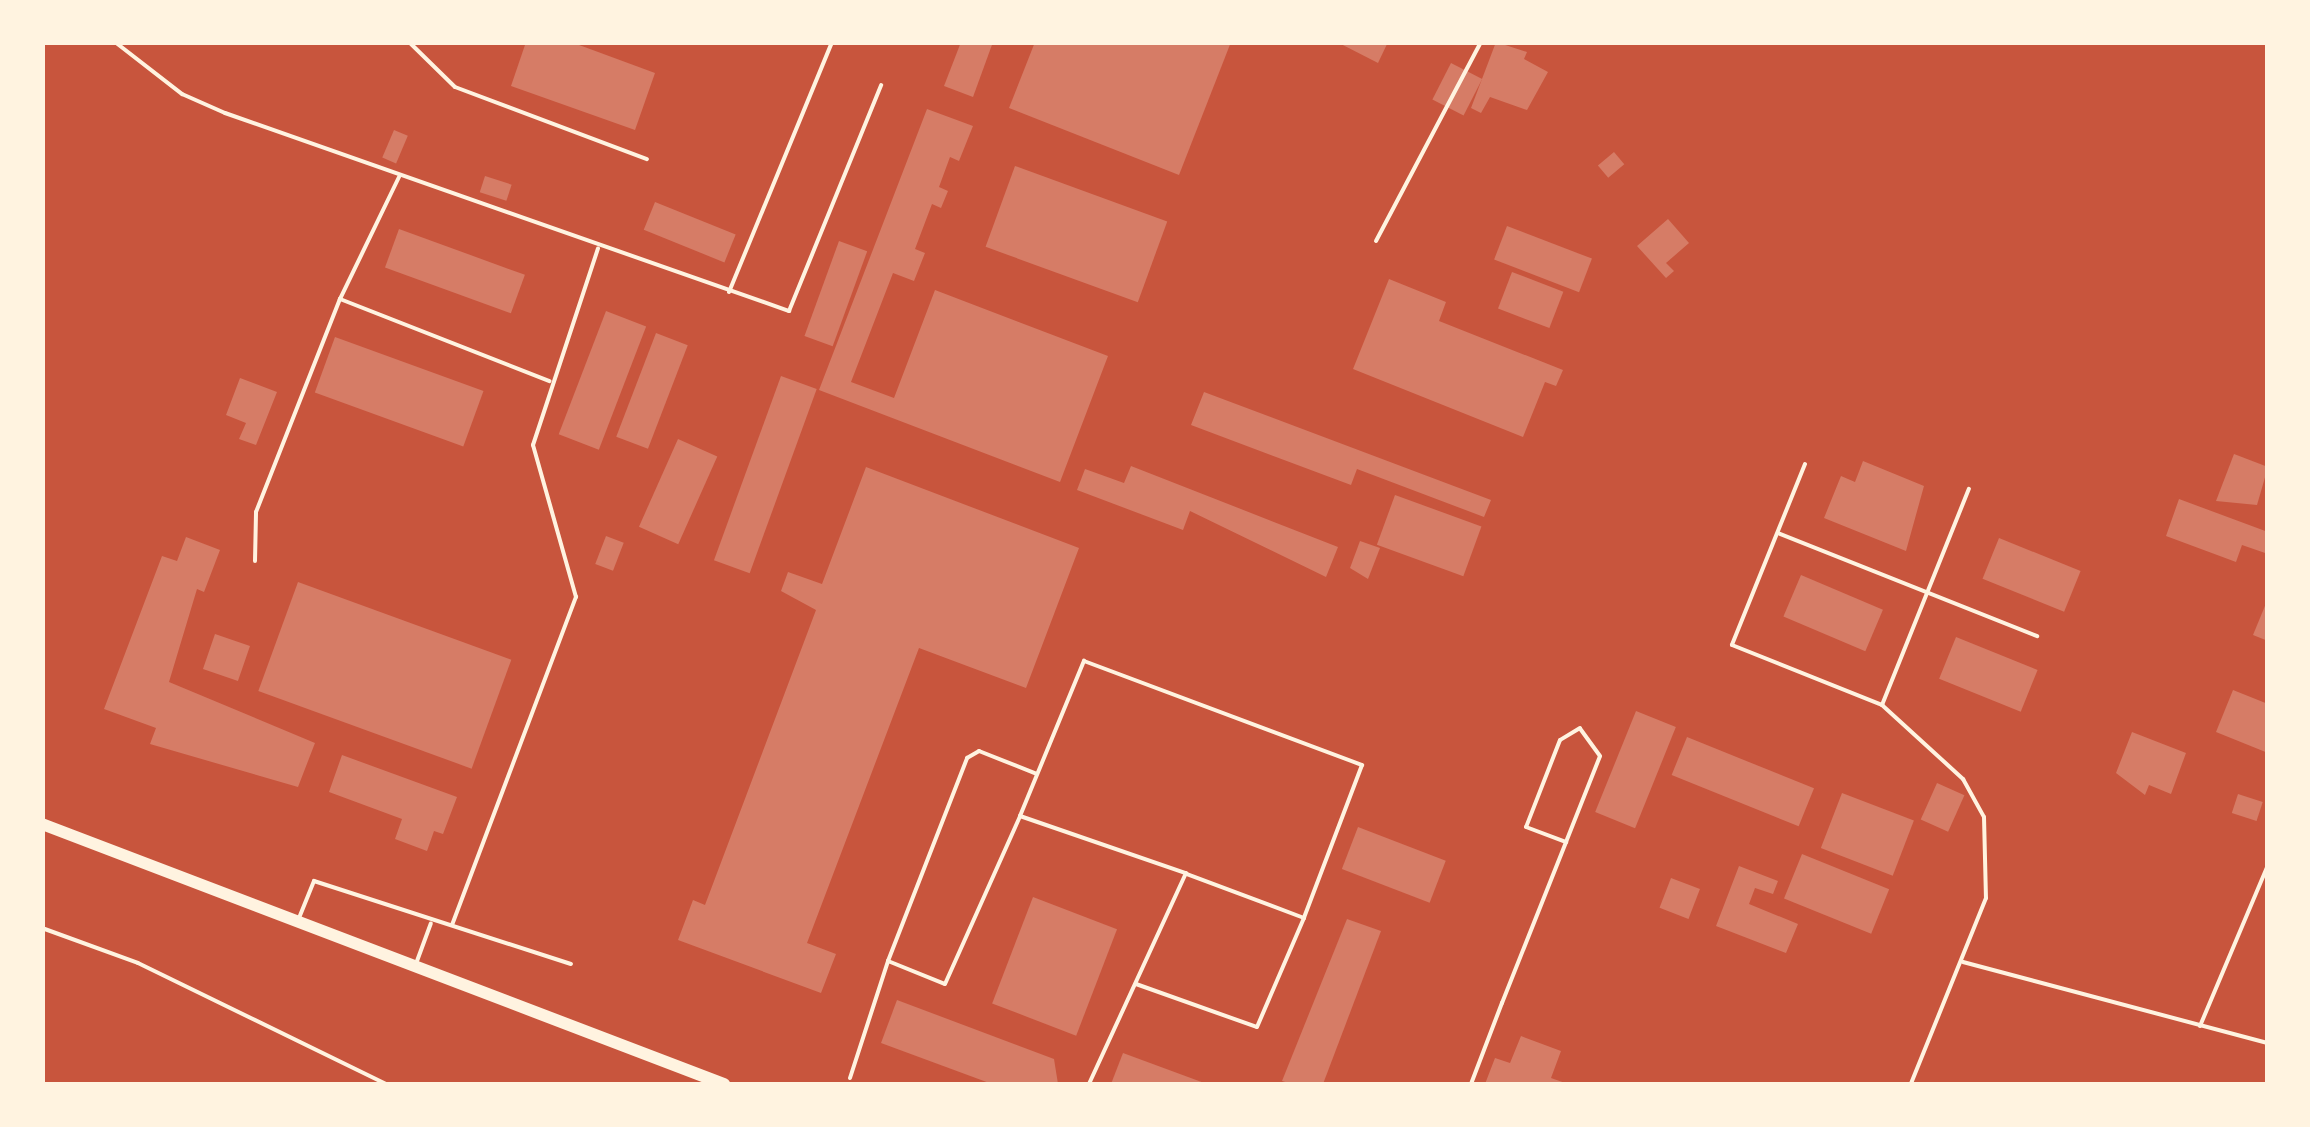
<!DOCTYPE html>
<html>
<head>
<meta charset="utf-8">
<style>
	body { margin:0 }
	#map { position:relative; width:2310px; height:1127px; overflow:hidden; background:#c8553d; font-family:Barlow,sans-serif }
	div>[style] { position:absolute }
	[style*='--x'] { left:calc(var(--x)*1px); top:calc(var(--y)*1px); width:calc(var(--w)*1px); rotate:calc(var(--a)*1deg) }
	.building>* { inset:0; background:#d67c66; transform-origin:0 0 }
	.service>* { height:4px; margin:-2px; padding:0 2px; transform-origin:2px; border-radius:2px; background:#fff3e0 }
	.secondary>* { height:12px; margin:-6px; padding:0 6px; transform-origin:6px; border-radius:6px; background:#fff3e0 }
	span { translate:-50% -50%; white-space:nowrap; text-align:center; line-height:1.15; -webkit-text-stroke:8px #fff3e0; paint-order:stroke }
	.frame { position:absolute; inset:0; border:45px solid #fff3e0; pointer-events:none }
</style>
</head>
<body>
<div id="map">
	<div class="building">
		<i style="clip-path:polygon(526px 42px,571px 42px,655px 73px,635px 130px,511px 86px)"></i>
		<i style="clip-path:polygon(961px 42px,993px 42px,973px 97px,944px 86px)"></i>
		<i style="clip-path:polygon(1035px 42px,1231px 42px,1179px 175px,1009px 108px)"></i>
		<i style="clip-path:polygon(1337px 42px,1388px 42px,1378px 63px)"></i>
		<i style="clip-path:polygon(1496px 42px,1527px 52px,1524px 59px,1548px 72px,1527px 110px,1490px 97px,1481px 113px,1471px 108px)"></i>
		<i style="left:1451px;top:63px;width:35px;height:41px;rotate:27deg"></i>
		<i style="clip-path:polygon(927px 109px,973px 126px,959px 161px,950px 157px,939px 187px,948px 191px,941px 208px,932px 204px,915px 249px,925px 253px,914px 281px,893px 273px,851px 382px,894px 398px,935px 290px,1108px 356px,1060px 482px,819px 390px)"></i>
		<i style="left:394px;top:130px;width:15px;height:30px;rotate:23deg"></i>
		<i style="left:1614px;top:152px;width:16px;height:21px;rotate:50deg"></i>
		<i style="left:1015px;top:166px;width:162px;height:86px;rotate:20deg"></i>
		<i style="left:485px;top:176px;width:28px;height:17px;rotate:18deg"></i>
		<i style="left:655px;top:202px;width:87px;height:30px;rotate:22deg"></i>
		<i style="clip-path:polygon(1668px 219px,1689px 243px,1666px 263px,1674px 271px,1666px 278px,1637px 246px)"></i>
		<i style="left:1507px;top:226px;width:91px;height:36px;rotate:21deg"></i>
		<i style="left:399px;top:229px;width:134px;height:41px;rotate:20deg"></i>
		<i style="left:839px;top:241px;width:30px;height:101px;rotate:20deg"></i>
		<i style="left:1512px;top:272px;width:55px;height:39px;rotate:21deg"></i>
		<i style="clip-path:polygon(1389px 279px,1446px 302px,1439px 321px,1563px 370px,1556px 386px,1545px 382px,1523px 437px,1353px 369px)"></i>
		<i style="left:606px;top:311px;width:43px;height:132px;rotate:21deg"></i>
		<i style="left:656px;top:333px;width:34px;height:111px;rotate:21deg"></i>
		<i style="left:335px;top:337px;width:158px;height:59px;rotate:20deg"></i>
		<i style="left:781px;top:376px;width:38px;height:196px;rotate:20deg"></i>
		<i style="clip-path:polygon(240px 378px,277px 392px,256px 445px,239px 439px,246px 423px,226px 415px)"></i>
		<i style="clip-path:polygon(1204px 392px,1491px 500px,1484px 517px,1357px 469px,1351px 485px,1191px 425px)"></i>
		<i style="left:678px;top:439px;width:43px;height:96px;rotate:24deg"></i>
		<i style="clip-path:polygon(2234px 454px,2268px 467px,2257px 505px,2216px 501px)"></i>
		<i style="clip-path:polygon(1863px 461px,1924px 486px,1906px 551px,1824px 518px,1841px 476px,1855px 482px)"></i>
		<i style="clip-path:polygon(1131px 466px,1338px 547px,1326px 577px,1190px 511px,1183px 530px,1077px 490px,1085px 469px,1124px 483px)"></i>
		<i style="clip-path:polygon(866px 467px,1079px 548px,1026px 688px,919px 648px,807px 943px,836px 954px,821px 993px,678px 940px,693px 900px,705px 905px,816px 610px,781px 591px,788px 572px,822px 584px)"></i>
		<i style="left:1395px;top:495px;width:92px;height:53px;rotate:20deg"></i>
		<i style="clip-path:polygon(2179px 499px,2268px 532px,2268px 554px,2242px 545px,2236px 562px,2166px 536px)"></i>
		<i style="left:606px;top:536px;width:19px;height:30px;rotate:21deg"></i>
		<i style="clip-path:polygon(186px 537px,220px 550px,204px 592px,197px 589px,169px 682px,315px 743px,298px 787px,150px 744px,156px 728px,104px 709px,162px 556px,177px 561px)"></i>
		<i style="left:1999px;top:538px;width:88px;height:44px;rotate:22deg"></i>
		<i style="clip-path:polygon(1360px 541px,1380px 548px,1368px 579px,1350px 568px)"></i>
		<i style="left:1801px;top:575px;width:89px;height:45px;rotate:23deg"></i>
		<i style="left:298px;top:582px;width:227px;height:116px;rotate:20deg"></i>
		<i style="clip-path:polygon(2267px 601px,2268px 601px,2268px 641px,2253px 635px)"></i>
		<i style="left:215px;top:634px;width:37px;height:37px;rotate:19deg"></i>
		<i style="left:1956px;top:637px;width:88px;height:45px;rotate:22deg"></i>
		<i style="clip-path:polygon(2233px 690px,2268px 704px,2268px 753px,2216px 732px)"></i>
		<i style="left:1636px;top:711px;width:43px;height:109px;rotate:22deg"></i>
		<i style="clip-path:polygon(2132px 732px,2186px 753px,2171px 794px,2149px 785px,2145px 795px,2116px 773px)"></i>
		<i style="left:1687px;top:737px;width:137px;height:41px;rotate:22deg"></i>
		<i style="clip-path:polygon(342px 755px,457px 797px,443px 834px,434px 831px,427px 851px,395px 839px,402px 819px,329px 792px)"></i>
		<i style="left:1937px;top:783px;width:30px;height:40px;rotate:24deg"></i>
		<i style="left:1842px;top:793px;width:77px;height:59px;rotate:21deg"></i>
		<i style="left:2238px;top:794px;width:26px;height:20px;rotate:18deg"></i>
		<i style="left:1358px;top:827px;width:94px;height:45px;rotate:21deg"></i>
		<i style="left:1802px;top:854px;width:94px;height:48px;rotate:22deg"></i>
		<i style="clip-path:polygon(1739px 866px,1778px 881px,1773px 894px,1755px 888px,1749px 904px,1798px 924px,1786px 953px,1716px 926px)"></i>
		<i style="left:1671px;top:878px;width:31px;height:32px;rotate:21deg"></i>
		<i style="left:1033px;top:897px;width:90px;height:114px;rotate:21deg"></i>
		<i style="clip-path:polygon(1347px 919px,1381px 931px,1323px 1084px,1292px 1084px,1282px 1081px)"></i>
		<i style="clip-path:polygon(897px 1000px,1054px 1059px,1058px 1084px,992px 1084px,881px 1043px)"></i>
		<i style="clip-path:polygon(1521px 1036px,1561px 1051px,1551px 1078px,1568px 1084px,1485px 1084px,1495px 1058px,1510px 1063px)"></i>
		<i style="clip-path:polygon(1123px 1053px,1207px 1084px,1111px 1084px)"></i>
	</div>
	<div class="service">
		<i style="--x:115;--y:42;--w:85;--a:37.8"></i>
		<i style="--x:182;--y:94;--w:47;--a:23.8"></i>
		<i style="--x:225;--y:113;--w:598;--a:19.34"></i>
		<i style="--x:789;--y:311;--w:244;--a:-67.8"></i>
		<i style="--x:409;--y:42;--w:64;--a:44.4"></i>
		<i style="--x:455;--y:87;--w:205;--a:20.6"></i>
		<i style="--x:399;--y:177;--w:136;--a:115.8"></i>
		<i style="--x:340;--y:299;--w:225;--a:21.4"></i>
		<i style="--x:1376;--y:241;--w:225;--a:-62.2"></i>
		<i style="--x:729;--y:292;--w:270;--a:-67.6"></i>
		<i style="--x:1805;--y:464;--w:195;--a:112"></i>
		<i style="--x:1732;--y:645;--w:162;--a:21.8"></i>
		<i style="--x:1882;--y:705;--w:110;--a:42.4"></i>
		<i style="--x:1963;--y:779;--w:43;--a:61.1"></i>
		<i style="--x:1984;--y:817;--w:81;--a:88.6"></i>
		<i style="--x:1986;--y:898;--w:201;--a:112"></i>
		<i style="--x:1778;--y:533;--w:279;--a:21.7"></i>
		<i style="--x:255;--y:561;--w:49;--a:-88.8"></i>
		<i style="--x:256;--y:512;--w:229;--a:-68.5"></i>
		<i style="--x:1882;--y:705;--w:233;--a:-68.1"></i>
		<i style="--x:1020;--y:816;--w:168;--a:-67.6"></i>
		<i style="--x:1084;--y:661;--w:297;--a:20.5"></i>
		<i style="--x:1362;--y:765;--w:164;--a:110.8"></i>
		<i style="--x:1304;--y:918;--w:125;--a:-159.4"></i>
		<i style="--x:299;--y:918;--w:40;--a:-68"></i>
		<i style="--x:314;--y:881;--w:270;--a:17.9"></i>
		<i style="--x:452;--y:925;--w:351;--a:-69.3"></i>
		<i style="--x:576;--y:597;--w:158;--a:-105.8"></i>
		<i style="--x:533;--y:445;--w:207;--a:-71.7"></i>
		<i style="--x:42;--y:928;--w:102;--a:20"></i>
		<i style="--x:138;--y:963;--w:276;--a:26"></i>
		<i style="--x:417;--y:961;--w:40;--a:-69.8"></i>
		<i style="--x:888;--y:961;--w:218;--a:-68.7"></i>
		<i style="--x:967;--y:758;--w:14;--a:-30"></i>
		<i style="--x:979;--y:751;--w:62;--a:21.6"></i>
		<i style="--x:1963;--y:962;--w:316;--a:14.9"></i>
		<i style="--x:1136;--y:984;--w:128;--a:19.6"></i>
		<i style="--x:1257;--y:1027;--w:119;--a:-66.7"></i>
		<i style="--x:2200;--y:1026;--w:175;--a:-67.1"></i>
		<i style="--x:850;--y:1078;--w:123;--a:-72"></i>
		<i style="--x:888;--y:961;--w:61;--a:22"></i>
		<i style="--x:945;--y:984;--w:184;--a:-65.9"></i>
		<i style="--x:1020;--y:816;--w:176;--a:19"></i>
		<i style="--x:1186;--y:873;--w:232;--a:114.7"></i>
		<i style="--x:1471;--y:1084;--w:87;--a:-69.1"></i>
		<i style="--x:1502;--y:1003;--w:173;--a:-68.3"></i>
		<i style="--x:1566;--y:842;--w:92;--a:-68.4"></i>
		<i style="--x:1600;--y:756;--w:34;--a:-126"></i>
		<i style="--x:1580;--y:728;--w:23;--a:149"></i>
		<i style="--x:1560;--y:740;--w:93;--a:111.3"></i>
		<i style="--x:1526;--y:827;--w:43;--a:20.6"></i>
	</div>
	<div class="secondary">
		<i style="--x:42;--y:824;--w:730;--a:20.87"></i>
	</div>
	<div class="frame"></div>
</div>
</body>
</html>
